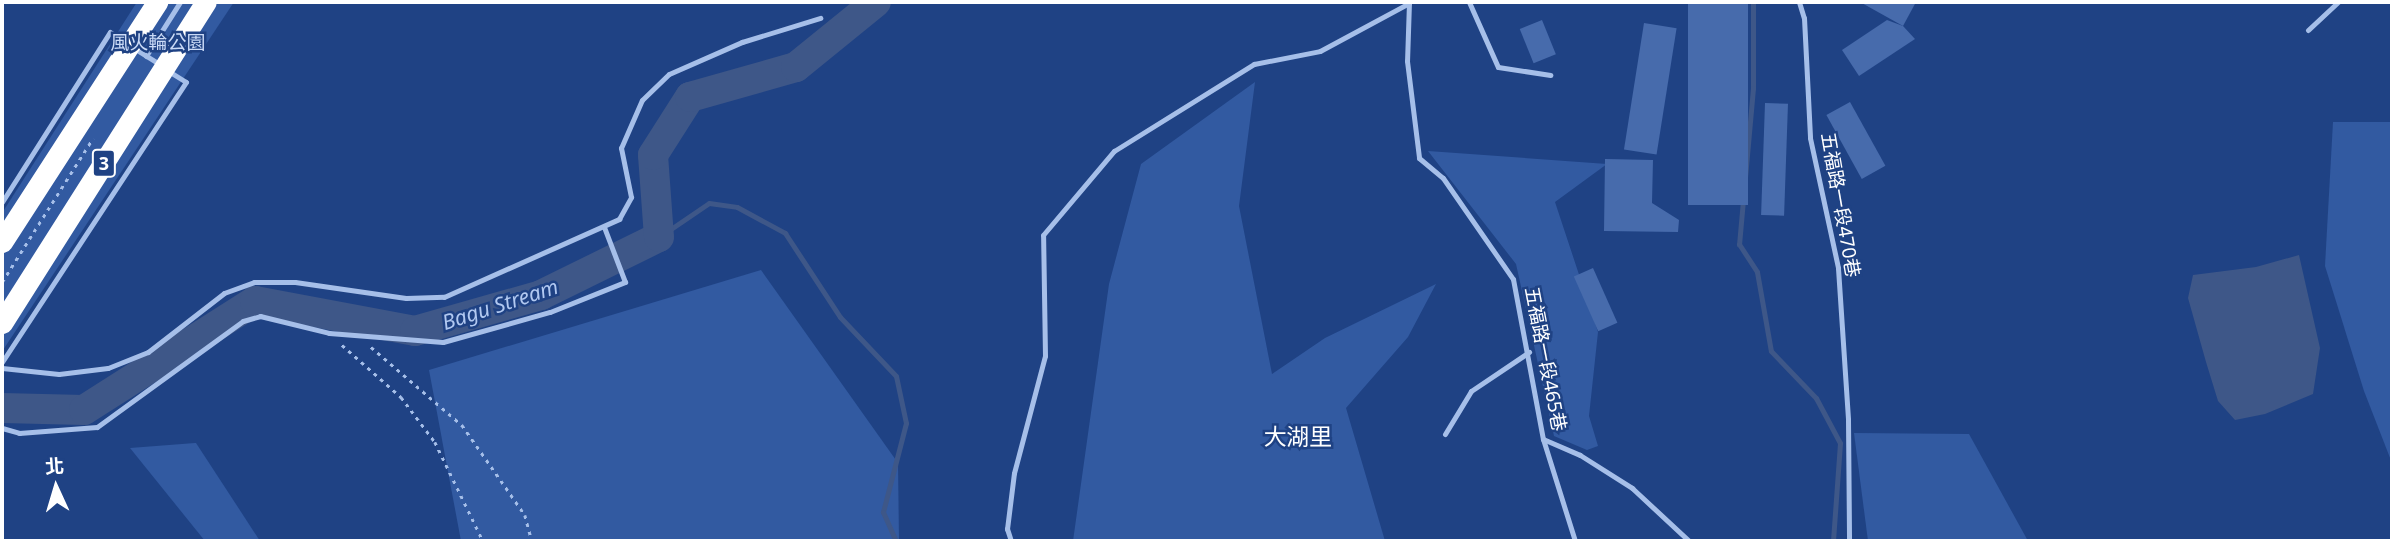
<!DOCTYPE html>
<html>
<head>
<meta charset="utf-8">
<style>
	body { margin:0 }
	#map { position:relative; width:2394px; height:543px; overflow:hidden; background:#1f4284; font-family:"Noto Sans","Noto Sans TC",sans-serif }
	div>[style] { position:absolute }
	[style*='--x'] { left:calc(var(--x)*1px); top:calc(var(--y)*1px); width:calc(var(--w)*1px); rotate:calc(var(--a)*1deg) }
	.green>* { inset:0; background:#325aa1 }
	.water>* { inset:0; background:#3e5788 }
	.stream>* { height:5px; margin:-2.5px; padding:0 2.5px; transform-origin:2.5px; border-radius:2.5px; background:#3e5788 }
	.river>* { height:30px; margin:-15px; padding:0 15px; transform-origin:15px; border-radius:15px; background:#3e5788 }
	.building>* { inset:0; background:#476bac; transform-origin:0 0 }
	.path>* { height:2.5px; margin-top:-1.25px; transform-origin:0; background:repeating-linear-gradient(90deg,#a6bfe9 0 3.5px,transparent 0 8.5px) }
	.service>* { height:5px; margin:-2.5px; padding:0 2.5px; transform-origin:2.5px; border-radius:2.5px; background:#a6bfe9 }
	.motorway>* { height:21px; margin:-10.5px; padding:0 10.5px; transform-origin:10.5px; border-radius:10.5px; background:#fff }
	span { translate:-50% -50%; white-space:nowrap; text-align:center; line-height:1.15; -webkit-text-stroke:5px #1f4284; paint-order:stroke }
	.shield-label span { padding:2px 5px; background:#1f4284; border:2px solid; border-radius:5px; -webkit-text-stroke-width:0 }
	.shield-label { font-size:18px; color:#fff; font-weight:700 }
	.park-label { font-size:19px; color:#cbdbf7 }
	.street-label { font-size:19px; color:#fff }
	.water-label { font-size:21px; color:#b2c9f1; font-style:italic }
	.quarter-label { font-size:23px; color:#fff }
	.frame { position:absolute; inset:0; border:4px solid #fff; pointer-events:none }
	.north { position:absolute; left:21px; top:452px; width:70px; height:70px; -webkit-text-stroke:5px #1f4284; paint-order:stroke; rotate:356deg; font-size:19px; font-weight:700; line-height:28px; text-align:center; color:#fff }
	.north::after { content:''; display:block; margin:auto; width:24px; height:32px; background:#fff; clip-path:polygon(50% 0,100% 100%,50% 72%,0 100%) }
</style>
</head>
<body>
<div id="map">
	<div class="green">
		<i style="clip-path:polygon(137px 2px,234px 2px,3px 350px,2px 213px)"></i>
		<i style="clip-path:polygon(1255px 82px,1239px 206px,1272px 374px,1325px 338px,1436px 284px,1408px 337px,1346px 408px,1385px 541px,1073px 541px,1109px 284px,1141px 164px)"></i>
		<i style="clip-path:polygon(2333px 122px,2392px 122px,2392px 463px,2364px 391px,2325px 266px)"></i>
		<i style="clip-path:polygon(1428px 151px,1607px 164px,1555px 202px,1598px 332px,1589px 416px,1598px 446px,1587px 450px,1554px 436px,1516px 264px)"></i>
		<i style="clip-path:polygon(761px 270px,898px 463px,899px 541px,461px 541px,429px 370px)"></i>
		<i style="clip-path:polygon(1854px 433px,1969px 434px,2028px 541px,1868px 541px)"></i>
		<i style="clip-path:polygon(195px 443px,196px 443px,260px 541px,205px 541px,130px 448px)"></i>
	</div>
	<div class="water">
		<i style="clip-path:polygon(2299px 255px,2320px 348px,2313px 394px,2265px 414px,2235px 420px,2218px 401px,2206px 362px,2188px 298px,2193px 275px,2256px 267px)"></i>
	</div>
	<div class="stream">
		<i style="--x:1753;--y:2;--w:86;--a:90"></i>
		<i style="--x:1753;--y:88;--w:157;--a:95.1"></i>
		<i style="--x:1739;--y:244;--w:33;--a:57"></i>
		<i style="--x:1757;--y:272;--w:80;--a:80"></i>
		<i style="--x:1771;--y:351;--w:65;--a:46.2"></i>
		<i style="--x:1816;--y:398;--w:51;--a:61.9"></i>
		<i style="--x:1840;--y:443;--w:98;--a:94.1"></i>
		<i style="--x:659;--y:237;--w:60;--a:-34.2"></i>
		<i style="--x:709;--y:203;--w:28;--a:8"></i>
		<i style="--x:737;--y:207;--w:55;--a:28.4"></i>
		<i style="--x:785;--y:233;--w:100;--a:56.8"></i>
		<i style="--x:840;--y:317;--w:81;--a:46.5"></i>
		<i style="--x:896;--y:376;--w:48;--a:78"></i>
		<i style="--x:906;--y:423;--w:92;--a:104.5"></i>
		<i style="--x:883;--y:512;--w:32;--a:66"></i>
	</div>
	<div class="river">
		<i style="--x:2;--y:408;--w:82;--a:1.4"></i>
		<i style="--x:84;--y:410;--w:203;--a:-32.5"></i>
		<i style="--x:255;--y:301;--w:163;--a:10.6"></i>
		<i style="--x:415;--y:331;--w:131;--a:-15.9"></i>
		<i style="--x:541;--y:295;--w:131;--a:-26.2"></i>
		<i style="--x:659;--y:237;--w:82;--a:-94.2"></i>
		<i style="--x:653;--y:155;--w:69;--a:-57.5"></i>
		<i style="--x:690;--y:97;--w:110;--a:-15.8"></i>
		<i style="--x:796;--y:67;--w:103;--a:-39.1"></i>
	</div>
	<div class="building">
		<i style="left:1688px;top:2px;width:60px;height:203px"></i>
		<i style="clip-path:polygon(1860px 2px,1916px 2px,1903px 26px)"></i>
		<i style="left:1542px;top:20px;width:37px;height:24px;rotate:68deg"></i>
		<i style="clip-path:polygon(1887px 20px,1903px 26px,1915px 39px,1859px 76px,1842px 50px)"></i>
		<i style="left:1644px;top:23px;width:33px;height:128px;rotate:9deg"></i>
		<i style="left:1850px;top:102px;width:73px;height:27px;rotate:61deg"></i>
		<i style="left:1765px;top:103px;width:23px;height:112px;rotate:2deg"></i>
		<i style="clip-path:polygon(1605px 159px,1653px 160px,1652px 203px,1679px 220px,1678px 232px,1604px 231px)"></i>
		<i style="left:1593px;top:268px;width:60px;height:21px;rotate:66deg"></i>
	</div>
	<div class="path">
		<i style="--x:2;--y:282;--w:170;--a:-57.7"></i>
		<i style="--x:342;--y:345;--w:79;--a:41.4"></i>
		<i style="--x:401;--y:397;--w:56;--a:52.9"></i>
		<i style="--x:435;--y:442;--w:110;--a:64.1"></i>
		<i style="--x:371;--y:347;--w:120;--a:40.6"></i>
		<i style="--x:462;--y:425;--w:110;--a:55"></i>
		<i style="--x:525;--y:515;--w:27;--a:75"></i>
	</div>
	<div class="service">
		<i style="--x:1409;--y:2;--w:59;--a:91.9"></i>
		<i style="--x:1407;--y:61;--w:98;--a:82.9"></i>
		<i style="--x:1419;--y:158;--w:31;--a:40"></i>
		<i style="--x:1443;--y:178;--w:123;--a:55.3"></i>
		<i style="--x:1513;--y:279;--w:163;--a:79.4"></i>
		<i style="--x:1543;--y:439;--w:107;--a:72.6"></i>
		<i style="--x:1469;--y:2;--w:71;--a:66"></i>
		<i style="--x:1498;--y:67;--w:53;--a:8.7"></i>
		<i style="--x:1799;--y:2;--w:17;--a:73"></i>
		<i style="--x:1804;--y:18;--w:120;--a:87.1"></i>
		<i style="--x:1810;--y:138;--w:133;--a:77.8"></i>
		<i style="--x:1838;--y:268;--w:152;--a:86.2"></i>
		<i style="--x:1848;--y:420;--w:121;--a:89.5"></i>
		<i style="--x:2308;--y:30;--w:41;--a:-43"></i>
		<i style="--x:132;--y:47;--w:32;--a:32"></i>
		<i style="--x:146;--y:56;--w:64;--a:-57.8"></i>
		<i style="--x:2;--y:202;--w:201;--a:-57.6"></i>
		<i style="--x:110;--y:32;--w:17;--a:33"></i>
		<i style="--x:2;--y:362;--w:335;--a:-56.7"></i>
		<i style="--x:186;--y:82;--w:22;--a:-148"></i>
		<i style="--x:2;--y:368;--w:57;--a:6"></i>
		<i style="--x:59;--y:374;--w:49;--a:-7"></i>
		<i style="--x:108;--y:368;--w:43;--a:-21.8"></i>
		<i style="--x:148;--y:352;--w:96;--a:-37.8"></i>
		<i style="--x:224;--y:293;--w:32;--a:-20"></i>
		<i style="--x:254;--y:282;--w:41;--a:0"></i>
		<i style="--x:295;--y:282;--w:112;--a:8.2"></i>
		<i style="--x:406;--y:298;--w:38;--a:-2"></i>
		<i style="--x:444;--y:297;--w:192;--a:-24"></i>
		<i style="--x:619;--y:219;--w:25;--a:-61"></i>
		<i style="--x:631;--y:197;--w:50;--a:-101.5"></i>
		<i style="--x:621;--y:148;--w:52;--a:-66.4"></i>
		<i style="--x:642;--y:100;--w:37;--a:-44"></i>
		<i style="--x:669;--y:74;--w:80;--a:-23.7"></i>
		<i style="--x:742;--y:42;--w:82;--a:-17.1"></i>
		<i style="--x:2;--y:428;--w:18;--a:16"></i>
		<i style="--x:19;--y:433;--w:78;--a:-4.4"></i>
		<i style="--x:97;--y:427;--w:180;--a:-36"></i>
		<i style="--x:243;--y:321;--w:18;--a:-16"></i>
		<i style="--x:260;--y:316;--w:71;--a:13.8"></i>
		<i style="--x:329;--y:333;--w:114;--a:4.5"></i>
		<i style="--x:443;--y:342;--w:111;--a:-15.7"></i>
		<i style="--x:550;--y:312;--w:81;--a:-21.8"></i>
		<i style="--x:625;--y:282;--w:59;--a:-110.9"></i>
		<i style="--x:1445;--y:434;--w:50;--a:-58.8"></i>
		<i style="--x:1471;--y:391;--w:70;--a:-33.9"></i>
		<i style="--x:1543;--y:439;--w:40;--a:23.4"></i>
		<i style="--x:1580;--y:455;--w:62;--a:32.4"></i>
		<i style="--x:1632;--y:488;--w:78;--a:42.9"></i>
		<i style="--x:1011;--y:541;--w:13;--a:-108"></i>
		<i style="--x:1007;--y:529;--w:56;--a:-82.9"></i>
		<i style="--x:1014;--y:473;--w:121;--a:-75.2"></i>
		<i style="--x:1045;--y:356;--w:121;--a:-90.9"></i>
		<i style="--x:1043;--y:235;--w:110;--a:-49.8"></i>
		<i style="--x:1114;--y:151;--w:165;--a:-31.9"></i>
		<i style="--x:1254;--y:64;--w:67;--a:-11.1"></i>
		<i style="--x:1320;--y:51;--w:101;--a:-28.3"></i>
	</div>
	<div class="motorway">
		<i style="--x:2;--y:242;--w:286;--a:-57.1"></i>
		<i style="--x:2;--y:323;--w:380;--a:-57.6"></i>
	</div>
	<div class="shield-label">
		<span style="left:104px;top:163px">3</span>
	</div>
	<div class="park-label">
		<span style="left:158px;top:43px">風火輪公園</span>
	</div>
	<div class="street-label">
		<span style="left:1840px;top:205px;rotate:80deg">五福路一段470巷</span>
		<span style="left:1545px;top:359px;rotate:79deg">五福路一段465巷</span>
	</div>
	<div class="water-label">
		<span style="left:500px;top:304px;rotate:-18deg">Bagu Stream</span>
	</div>
	<div class="quarter-label">
		<span style="left:1298px;top:436px">大湖里</span>
	</div>
	<div class="frame"></div>
	<div class="north">北</div>
</div>
</body>
</html>
